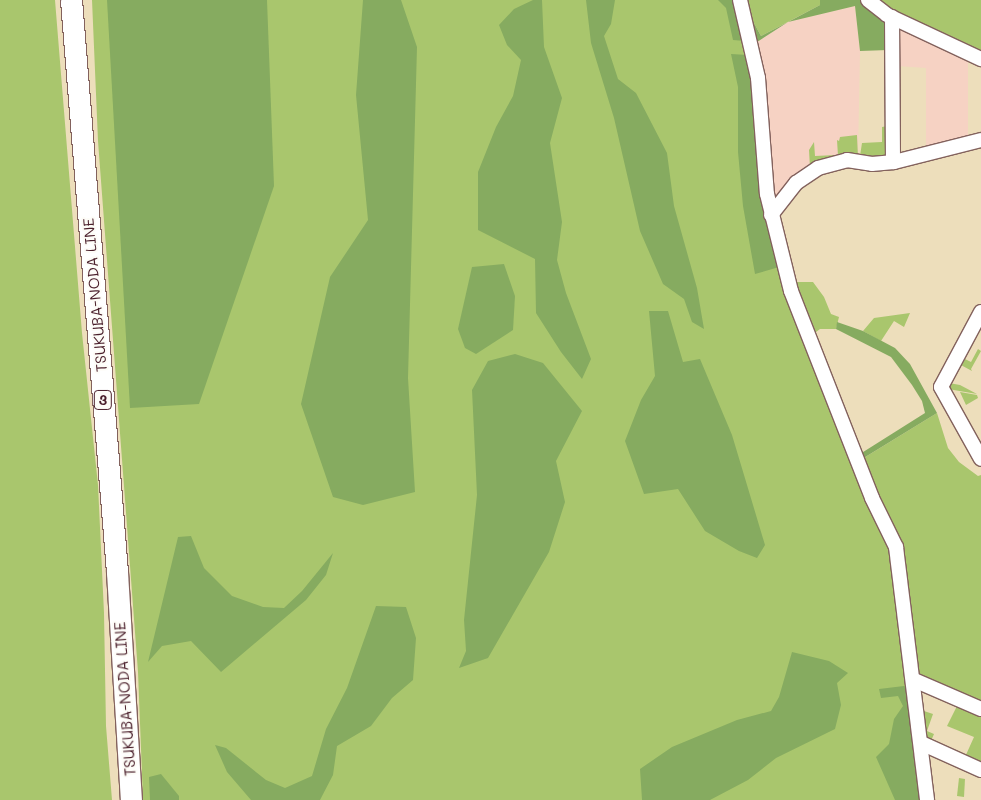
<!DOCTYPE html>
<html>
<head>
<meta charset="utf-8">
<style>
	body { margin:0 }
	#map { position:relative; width:981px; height:800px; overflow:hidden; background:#eddebb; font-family:Mali,sans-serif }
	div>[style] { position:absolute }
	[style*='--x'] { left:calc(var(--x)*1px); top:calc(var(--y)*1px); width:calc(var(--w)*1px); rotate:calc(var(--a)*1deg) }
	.built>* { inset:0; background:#f6d2c3 }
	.green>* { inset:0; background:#a9c66d }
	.forest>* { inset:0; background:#86ab60 }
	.roads { filter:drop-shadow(1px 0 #83625d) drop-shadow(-1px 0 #83625d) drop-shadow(0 1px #83625d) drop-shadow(0 -1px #83625d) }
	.minor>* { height:14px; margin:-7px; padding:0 7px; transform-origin:7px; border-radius:7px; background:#fff }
	.primary>* { height:21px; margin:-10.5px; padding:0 10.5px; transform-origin:10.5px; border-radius:10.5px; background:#fff }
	span { translate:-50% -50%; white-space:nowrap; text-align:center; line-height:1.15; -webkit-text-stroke:4px #fdfcf7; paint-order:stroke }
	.shield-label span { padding:1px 4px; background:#fdfcf7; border:1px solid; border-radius:4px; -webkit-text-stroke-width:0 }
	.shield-label { font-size:14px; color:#4a1f2b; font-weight:700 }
	.street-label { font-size:15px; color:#4a1f2b }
</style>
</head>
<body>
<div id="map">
	<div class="built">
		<i style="clip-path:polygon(855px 6px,860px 51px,858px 157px,844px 154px,810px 168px,778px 198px,771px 196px,754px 44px,788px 22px)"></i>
		<i style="clip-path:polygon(899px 25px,968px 58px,968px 139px,926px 148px,926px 68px,898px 66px)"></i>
	</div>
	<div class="green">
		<i style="clip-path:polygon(0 0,55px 0,82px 333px,98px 485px,104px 613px,106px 726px,112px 800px,0 800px)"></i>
		<i style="clip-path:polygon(92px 0,735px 0,753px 79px,774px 245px,786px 298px,854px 464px,937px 413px,948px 448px,959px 462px,978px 476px,981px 475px,981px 704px,917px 673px,922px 800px,143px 800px,138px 672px,98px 141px)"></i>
		<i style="clip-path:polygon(744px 0,820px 0,820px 5px,761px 36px,748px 12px)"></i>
		<i style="clip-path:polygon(874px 0,981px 0,981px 54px,900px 17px)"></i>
		<i style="clip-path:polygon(888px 126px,889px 153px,885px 158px,860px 156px,862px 143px,882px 142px,882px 127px)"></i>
		<i style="clip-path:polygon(857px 135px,858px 157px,844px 154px,838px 156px,837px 140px,839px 141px,840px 137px)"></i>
		<i style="clip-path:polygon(814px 142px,815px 156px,836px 155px,836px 157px,810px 168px,809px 150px)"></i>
		<i style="clip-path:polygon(794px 282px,813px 282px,824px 297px,831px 314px,839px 317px,836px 329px,820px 329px,812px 335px)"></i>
		<i style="clip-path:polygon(910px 313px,904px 327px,894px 321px,881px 341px,863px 331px,874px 318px)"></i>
		<i style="clip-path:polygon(978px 349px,981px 351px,971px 369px,972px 371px,959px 364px,962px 364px,965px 359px,971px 362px)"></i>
		<i style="clip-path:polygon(949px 383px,960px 385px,977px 394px,948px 389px)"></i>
		<i style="clip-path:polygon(960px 392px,977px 395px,978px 398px,966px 405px)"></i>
		<i style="clip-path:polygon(958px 704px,981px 715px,981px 765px,965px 757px,974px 737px,947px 726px)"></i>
		<i style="clip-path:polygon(921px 710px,933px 714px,927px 731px,934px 734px,931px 741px,925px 738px)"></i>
		<i style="clip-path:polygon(959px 778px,965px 779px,964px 797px,957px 796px)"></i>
	</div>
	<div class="forest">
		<i style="clip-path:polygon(107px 0,267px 0,274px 186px,199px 404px,130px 408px)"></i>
		<i style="clip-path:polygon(363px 0,401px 0,417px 47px,408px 378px,415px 492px,363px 505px,333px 497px,301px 404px,330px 277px,368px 220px,356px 95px)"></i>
		<i style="clip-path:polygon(533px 0,542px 0,544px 47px,562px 98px,550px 143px,562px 222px,557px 260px,566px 293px,591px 359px,582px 379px,561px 352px,536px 313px,535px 259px,478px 230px,478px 172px,496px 127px,513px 96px,521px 60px,507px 45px,499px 25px,514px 9px)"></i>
		<i style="clip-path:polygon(586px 0,615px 0,611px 24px,604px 36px,618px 79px,636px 93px,667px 153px,674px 206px,697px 288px,704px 329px,692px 322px,684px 299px,663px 284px,640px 231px,614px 118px,591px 43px)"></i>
		<i style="clip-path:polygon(718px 0,735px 0,745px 41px,733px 40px,726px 8px)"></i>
		<i style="clip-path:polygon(820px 0,864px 0,886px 17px,888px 50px,860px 51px,855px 6px,788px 22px,754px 44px,748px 12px,761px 36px,788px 22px,820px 5px)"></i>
		<i style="clip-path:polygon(731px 54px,748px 55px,779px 267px,755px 274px,743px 206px,738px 152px,738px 87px)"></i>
		<i style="clip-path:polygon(504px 264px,515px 296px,513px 330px,476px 354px,465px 348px,458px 329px,472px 267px)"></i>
		<i style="clip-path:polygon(649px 311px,668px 311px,683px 362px,700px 359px,732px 435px,765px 545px,757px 558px,739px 551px,705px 531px,678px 489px,644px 494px,625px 441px,641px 400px,655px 376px)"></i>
		<i style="clip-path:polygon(837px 322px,863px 331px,895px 348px,910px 364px,937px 413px,862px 459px,860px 454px,925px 413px,922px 401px,912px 385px,891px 357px,836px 329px)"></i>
		<i style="clip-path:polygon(515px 354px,543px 363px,582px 411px,556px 461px,565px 502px,549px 552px,488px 658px,459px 668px,466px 651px,464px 620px,477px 495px,472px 390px,488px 361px)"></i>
		<i style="clip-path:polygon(191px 536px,204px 568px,232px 596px,263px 607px,284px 608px,302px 591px,333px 553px,326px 575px,306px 600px,221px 672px,191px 641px,162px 646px,148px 662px,178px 537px)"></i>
		<i style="clip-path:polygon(376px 606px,406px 607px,416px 638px,413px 680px,392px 698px,371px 726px,337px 746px,333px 775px,320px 800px,251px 800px,227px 772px,215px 745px,226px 748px,266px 780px,285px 788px,312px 776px,326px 729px,347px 688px)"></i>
		<i style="clip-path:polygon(792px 652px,829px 661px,848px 673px,837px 683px,841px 705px,835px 729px,776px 758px,748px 780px,710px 800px,642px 800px,640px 769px,672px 747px,737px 720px,771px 711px,779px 697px)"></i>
		<i style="clip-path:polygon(904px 686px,907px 687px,922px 800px,895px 800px,876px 757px,889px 744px,894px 719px,903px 706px,898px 696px,881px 698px,879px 689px)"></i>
		<i style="clip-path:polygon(161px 774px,179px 796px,179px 800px,150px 800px,149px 777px)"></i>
	</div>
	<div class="roads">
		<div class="minor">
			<i style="--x:740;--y:0;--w:80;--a:77"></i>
			<i style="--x:758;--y:78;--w:116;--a:85.6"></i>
			<i style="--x:767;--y:194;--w:100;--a:76.1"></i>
			<i style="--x:791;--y:291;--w:222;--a:68.6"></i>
			<i style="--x:872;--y:498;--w:55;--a:63.9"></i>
			<i style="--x:896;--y:547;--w:255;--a:83"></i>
			<i style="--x:868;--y:0;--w:24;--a:38"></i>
			<i style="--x:887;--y:15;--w:104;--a:25.1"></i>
			<i style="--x:892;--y:17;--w:145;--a:89.6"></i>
			<i style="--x:771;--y:215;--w:41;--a:-52"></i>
			<i style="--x:796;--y:183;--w:27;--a:-34"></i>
			<i style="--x:818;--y:168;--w:30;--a:-15"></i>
			<i style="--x:847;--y:160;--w:25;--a:9"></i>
			<i style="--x:872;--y:164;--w:22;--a:-5"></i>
			<i style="--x:894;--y:162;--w:90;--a:-14.2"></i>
			<i style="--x:981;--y:312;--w:85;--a:118.1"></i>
			<i style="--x:941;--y:387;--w:82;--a:60.9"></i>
			<i style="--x:914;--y:680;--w:73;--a:23.4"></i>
			<i style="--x:921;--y:743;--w:66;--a:24.2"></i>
		</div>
		<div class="primary">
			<i style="--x:71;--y:0;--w:574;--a:85.4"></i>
			<i style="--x:117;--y:572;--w:228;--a:86.5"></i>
		</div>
	</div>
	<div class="shield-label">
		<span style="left:103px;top:400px">3</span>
	</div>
	<div class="street-label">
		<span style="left:95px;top:295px;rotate:-95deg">TSUKUBA-NODA LINE</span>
		<span style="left:125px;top:699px;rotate:-94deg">TSUKUBA-NODA LINE</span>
	</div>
</div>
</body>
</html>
